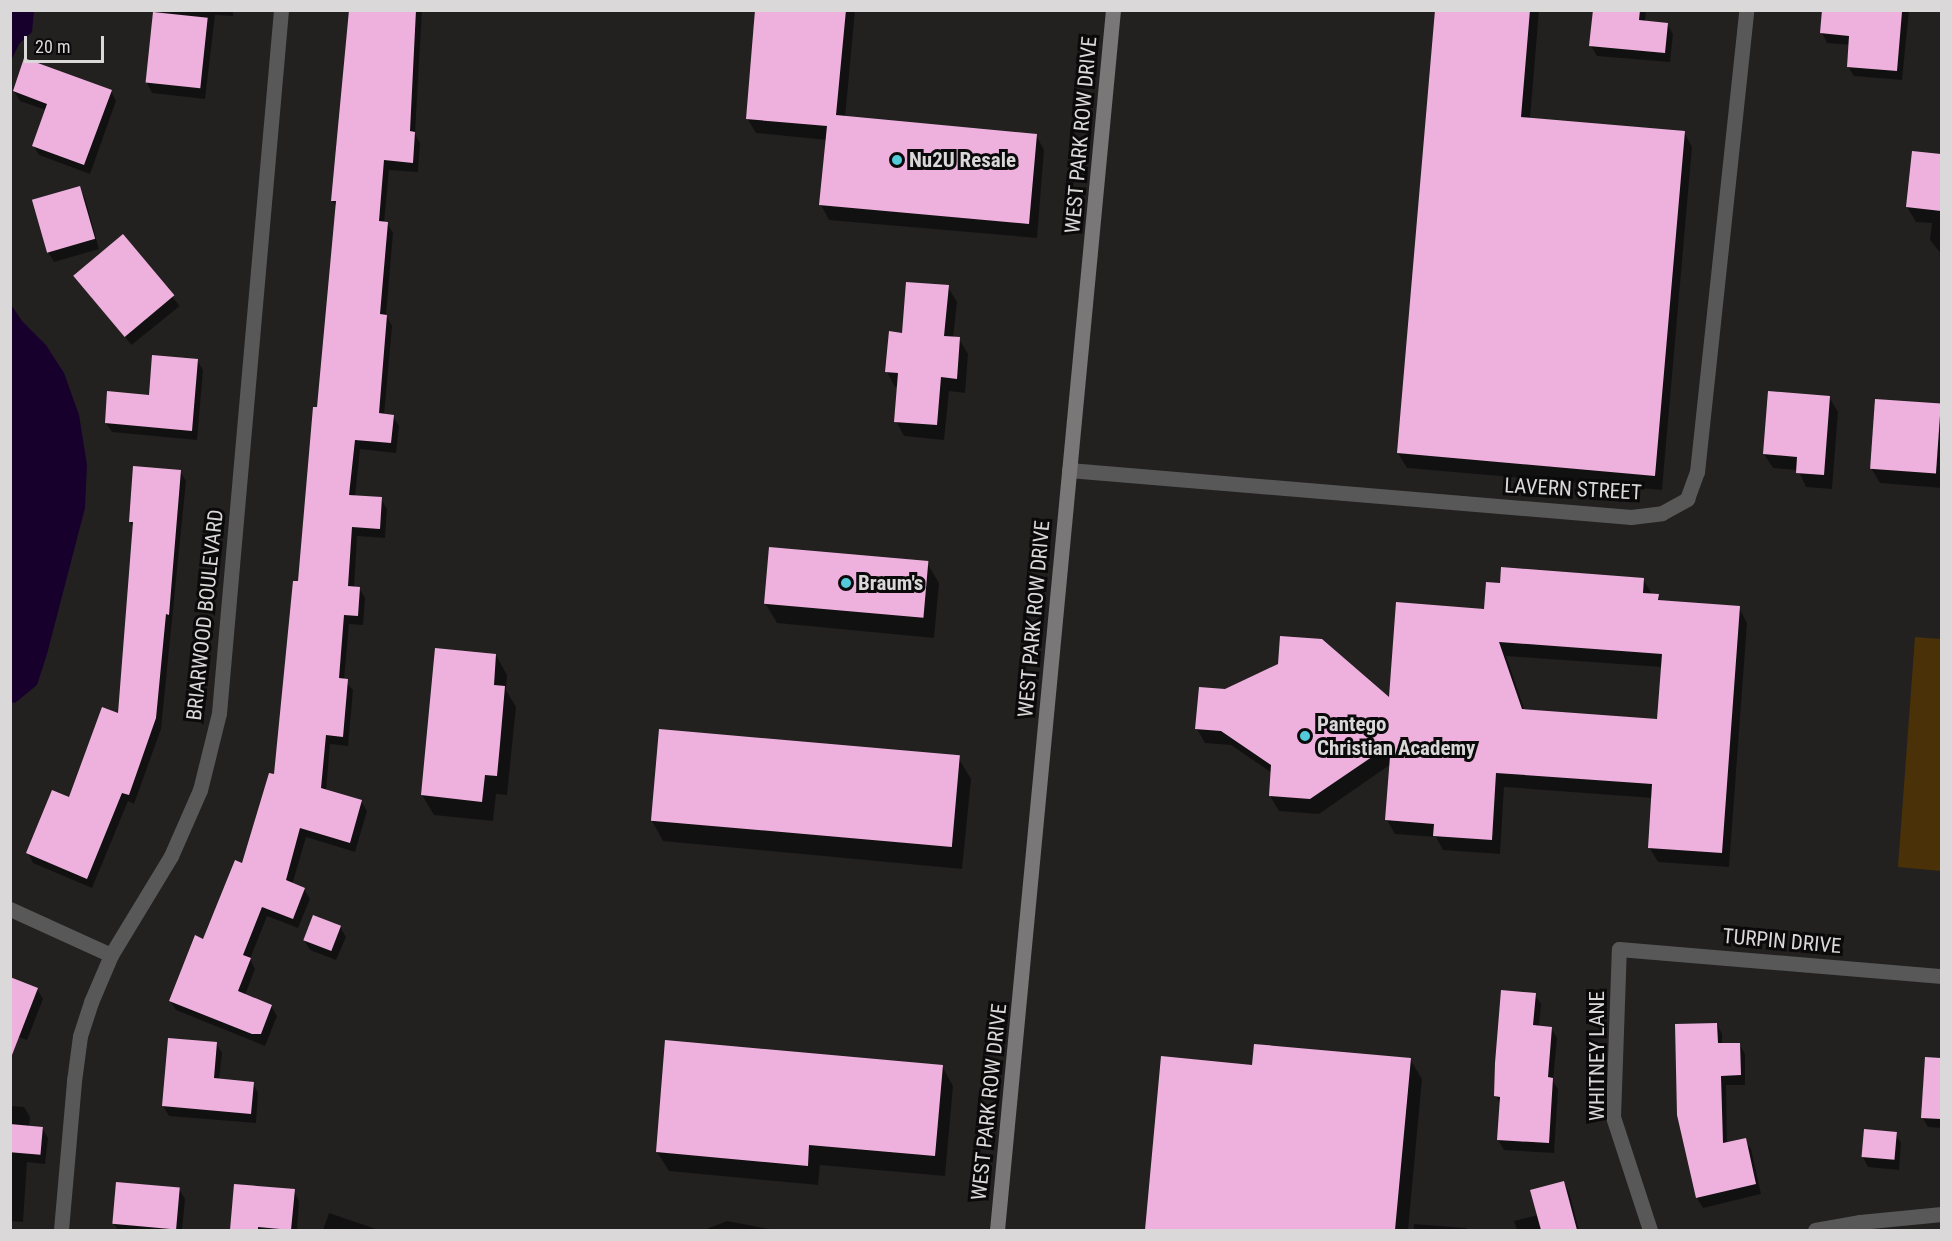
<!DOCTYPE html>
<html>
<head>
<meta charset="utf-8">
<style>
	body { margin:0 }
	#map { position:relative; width:1952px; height:1241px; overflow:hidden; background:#232020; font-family:"Roboto Condensed",sans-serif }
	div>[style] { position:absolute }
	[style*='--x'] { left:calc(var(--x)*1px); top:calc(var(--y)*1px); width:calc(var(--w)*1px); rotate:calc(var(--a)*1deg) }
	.green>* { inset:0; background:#4b3107 }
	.water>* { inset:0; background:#17002c }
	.shadow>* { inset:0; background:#0007; transform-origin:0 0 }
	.building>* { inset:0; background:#eeb1de; transform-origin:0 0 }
	.minor>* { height:15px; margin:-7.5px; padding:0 7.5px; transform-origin:7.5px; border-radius:7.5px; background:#595858 }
	.secondary>* { height:15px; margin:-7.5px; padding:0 7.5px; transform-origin:7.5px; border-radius:7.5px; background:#797777 }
	.dots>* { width:16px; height:16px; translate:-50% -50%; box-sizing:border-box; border:3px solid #0b0a0a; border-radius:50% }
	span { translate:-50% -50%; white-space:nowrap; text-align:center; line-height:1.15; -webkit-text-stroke:6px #0b0a0a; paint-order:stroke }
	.street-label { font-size:21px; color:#dad8d8 }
	.poi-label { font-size:21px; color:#dad8d8; font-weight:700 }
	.left { translate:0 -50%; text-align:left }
	.frame { position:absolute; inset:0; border:12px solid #dad8d8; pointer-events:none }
	.scale { position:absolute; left:24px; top:36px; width:80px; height:27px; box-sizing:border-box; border:3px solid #dad8d8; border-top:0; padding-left:8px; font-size:18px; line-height:21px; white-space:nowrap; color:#dad8d8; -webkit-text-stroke:4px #0b0a0a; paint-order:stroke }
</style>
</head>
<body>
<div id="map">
	<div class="green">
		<i style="clip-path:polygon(1915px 637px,1941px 639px,1941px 871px,1898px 867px)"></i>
	</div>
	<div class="water">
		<i style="clip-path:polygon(11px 10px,34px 11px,32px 32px,19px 44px,11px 61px)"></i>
		<i style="clip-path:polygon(10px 303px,22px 321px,46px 345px,64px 373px,79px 415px,87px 465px,85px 508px,47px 654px,37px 685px,15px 703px,10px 702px)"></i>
	</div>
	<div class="shadow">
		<i style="clip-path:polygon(156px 10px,233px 10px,233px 16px,215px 15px,205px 99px,152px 93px,147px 83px)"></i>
		<i style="clip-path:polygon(350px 10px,422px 10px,415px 134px,420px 143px,418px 172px,389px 170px,384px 223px,387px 223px,393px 233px,386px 315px,392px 326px,384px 416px,393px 416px,399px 426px,396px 453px,360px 449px,355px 497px,381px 499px,387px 509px,385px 538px,357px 536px,354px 588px,359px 588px,365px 598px,363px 625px,349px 624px,344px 680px,353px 690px,348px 746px,330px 744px,326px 791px,361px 801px,367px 811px,355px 852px,306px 837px,292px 885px,304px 889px,310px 899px,298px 928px,267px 916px,250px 959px,255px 969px,245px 995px,271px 1006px,277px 1016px,265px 1046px,176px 1010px,170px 1001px,243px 865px,276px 776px,299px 583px,314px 408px,318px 409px,337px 208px,332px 200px)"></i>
		<i style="clip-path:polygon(757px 10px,855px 10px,845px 118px,1036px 135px,1044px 150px,1037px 238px,829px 220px,821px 205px,827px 140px,756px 133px,747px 118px)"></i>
		<i style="clip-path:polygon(1437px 10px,1539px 10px,1530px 119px,1684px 132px,1692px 147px,1662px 490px,1407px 468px,1398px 453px)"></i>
		<i style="clip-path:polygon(1594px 10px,1646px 10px,1645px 22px,1667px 24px,1673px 34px,1670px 62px,1597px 56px,1591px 46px)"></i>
		<i style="clip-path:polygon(1824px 10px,1909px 10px,1902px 80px,1854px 76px,1848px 67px,1850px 45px,1827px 43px,1822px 33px)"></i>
		<i style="clip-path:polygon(14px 91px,111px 91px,116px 101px,90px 174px,39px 155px,33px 145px,46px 110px,20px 101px)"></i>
		<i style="clip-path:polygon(1913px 153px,1942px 156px,1942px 255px,1930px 240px,1932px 223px,1916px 222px,1907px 207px)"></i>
		<i style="clip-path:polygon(79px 188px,85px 198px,99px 249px,54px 262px,48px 252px,34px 201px)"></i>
		<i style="left:123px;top:236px;width:90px;height:62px;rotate:51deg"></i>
		<i style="clip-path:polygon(948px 287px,957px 302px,953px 338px,959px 339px,968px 354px,965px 393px,949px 391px,944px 440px,904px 436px,896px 421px,899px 387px,895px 387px,887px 372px,903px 334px)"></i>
		<i style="clip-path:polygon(197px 360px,203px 370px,197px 440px,112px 432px,106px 423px,150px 397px)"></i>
		<i style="clip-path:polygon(1829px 397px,1838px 412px,1832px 489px,1806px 487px,1798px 470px,1773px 468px,1764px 454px)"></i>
		<i style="clip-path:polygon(1877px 400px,1942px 406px,1942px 488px,1880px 483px,1871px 468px)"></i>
		<i style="clip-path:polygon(180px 471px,186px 481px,161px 729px,134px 804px,128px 801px,92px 888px,33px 863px,28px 853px,70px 799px,119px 715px,134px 529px,130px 522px)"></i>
		<i style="clip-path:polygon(927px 563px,939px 583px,934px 638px,777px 623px,765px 603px)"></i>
		<i style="clip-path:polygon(evenodd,1643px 579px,1652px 594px,1658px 596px,1661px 602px,1739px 608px,1747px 623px,1729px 867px,1658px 862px,1649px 847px,1653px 798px,1504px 787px,1500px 854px,1443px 850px,1436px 837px,1395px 834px,1387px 820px,1391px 764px,1319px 814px,1279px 811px,1270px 796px,1272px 773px,1231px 745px,1205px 743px,1197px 729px,1390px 700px,1485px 610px,1643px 579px,1506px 656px,1662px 667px,1658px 720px,1525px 711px,1506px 656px)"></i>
		<i style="clip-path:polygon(436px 649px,496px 655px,507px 675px,506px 690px,516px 707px,510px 765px,507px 795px,496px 794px,493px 821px,434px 815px,422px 795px)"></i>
		<i style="clip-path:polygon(959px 759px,971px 779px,962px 869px,663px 841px,652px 821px)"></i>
		<i style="clip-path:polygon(340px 927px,346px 937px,336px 960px,310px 950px,304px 940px)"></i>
		<i style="clip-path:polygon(37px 989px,43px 999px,27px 1040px,10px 1034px)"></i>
		<i style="clip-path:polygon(1535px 995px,1541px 1004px,1539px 1027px,1551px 1028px,1557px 1038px,1553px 1081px,1558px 1089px,1554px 1153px,1504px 1150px,1498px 1140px,1501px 1105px,1496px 1096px)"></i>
		<i style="clip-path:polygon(1717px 1024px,1722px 1034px,1722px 1044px,1739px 1044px,1745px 1054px,1745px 1085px,1726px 1085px,1727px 1143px,1745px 1140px,1751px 1149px,1761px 1194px,1703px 1208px,1697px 1198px,1679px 1115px)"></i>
		<i style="clip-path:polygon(216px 1043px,222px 1053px,219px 1080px,253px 1083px,258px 1093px,256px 1123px,169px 1116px,163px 1106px)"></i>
		<i style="clip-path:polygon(1162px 1058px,1253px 1066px,1410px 1059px,1422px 1079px,1408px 1230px,1146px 1230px)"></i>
		<i style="clip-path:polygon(942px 1066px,953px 1086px,945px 1176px,820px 1165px,818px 1185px,669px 1171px,657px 1152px)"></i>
		<i style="clip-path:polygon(1924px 1083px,1942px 1084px,1942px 1128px,1928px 1127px,1922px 1117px)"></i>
		<i style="clip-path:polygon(10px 1106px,24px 1107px,30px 1117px,29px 1127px,42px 1128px,48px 1138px,45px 1164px,27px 1162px,23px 1222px,10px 1221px)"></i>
		<i style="clip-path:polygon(1896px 1134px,1901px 1143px,1899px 1170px,1868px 1167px,1863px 1157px)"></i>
		<i style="clip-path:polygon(1564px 1183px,1569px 1192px,1579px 1230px,1517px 1230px,1514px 1221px,1538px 1215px)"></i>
		<i style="clip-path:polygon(235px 1186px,294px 1191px,299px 1201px,297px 1230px,231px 1230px)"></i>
		<i style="clip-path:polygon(179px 1189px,185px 1199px,182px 1230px,118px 1230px,114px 1224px)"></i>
		<i style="clip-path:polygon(329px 1213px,379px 1230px,323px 1230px)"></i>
		<i style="clip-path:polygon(727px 1221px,769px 1229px,770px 1230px,704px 1230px)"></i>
		<i style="clip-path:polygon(1414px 1224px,1466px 1228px,1467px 1230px,1414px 1230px)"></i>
	</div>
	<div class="building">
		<i style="clip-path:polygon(349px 10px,416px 10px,410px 131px,415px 132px,413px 163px,384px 160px,379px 221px,388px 222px,380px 314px,387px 315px,379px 413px,394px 415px,391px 443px,355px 440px,349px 495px,382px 497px,380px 529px,352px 527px,348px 586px,360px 587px,358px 616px,344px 615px,339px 678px,348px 679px,343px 737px,326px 735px,321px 788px,362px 800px,350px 843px,300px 828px,286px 880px,305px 888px,293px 919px,262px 907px,243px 955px,251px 958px,238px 991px,272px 1005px,261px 1034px,252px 1034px,169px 1001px,195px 935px,203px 939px,235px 860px,242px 863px,269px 773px,274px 774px,293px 581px,298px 581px,313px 407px,317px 407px,336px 201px,331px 201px)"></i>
		<i style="clip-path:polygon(755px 10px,846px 10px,836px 115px,1037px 134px,1029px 224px,819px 205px,827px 126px,746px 119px)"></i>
		<i style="clip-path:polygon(1435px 10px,1530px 10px,1521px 117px,1685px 131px,1655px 476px,1397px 453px)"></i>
		<i style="clip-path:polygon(1593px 10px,1640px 10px,1639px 20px,1668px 23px,1665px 53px,1589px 46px)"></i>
		<i style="clip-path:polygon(1822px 10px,1902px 12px,1897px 71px,1847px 67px,1849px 36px,1820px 33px)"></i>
		<i style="left:153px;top:12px;width:55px;height:71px;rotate:6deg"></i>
		<i style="clip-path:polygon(24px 58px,112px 90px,84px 165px,32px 146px,47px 104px,13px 91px)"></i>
		<i style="clip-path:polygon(1912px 151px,1941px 154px,1941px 211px,1906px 207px)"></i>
		<i style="left:80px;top:186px;width:55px;height:50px;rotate:74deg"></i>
		<i style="left:123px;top:234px;width:80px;height:65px;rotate:50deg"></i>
		<i style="clip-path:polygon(906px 282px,949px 285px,944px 336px,960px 337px,957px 379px,941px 377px,937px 425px,894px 422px,898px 373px,885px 372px,889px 331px,902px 333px)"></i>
		<i style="clip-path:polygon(152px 355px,198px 359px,192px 431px,105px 423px,107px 391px,149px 395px)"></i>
		<i style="clip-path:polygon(1768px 391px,1830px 396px,1824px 475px,1796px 473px,1797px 457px,1763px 454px)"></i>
		<i style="left:1875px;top:399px;width:66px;height:70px;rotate:4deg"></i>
		<i style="clip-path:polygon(133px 466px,181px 470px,169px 615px,166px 614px,156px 718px,129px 795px,122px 793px,87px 879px,26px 853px,52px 790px,69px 797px,102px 707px,118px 713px,133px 522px,129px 522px)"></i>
		<i style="left:769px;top:547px;width:160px;height:57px;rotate:5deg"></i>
		<i style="clip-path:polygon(evenodd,1501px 567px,1644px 578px,1643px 593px,1659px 594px,1658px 600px,1740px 606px,1722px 853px,1648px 848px,1652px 784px,1496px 773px,1492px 840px,1433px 836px,1434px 824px,1385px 820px,1391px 744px,1310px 799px,1269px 796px,1271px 765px,1221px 731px,1195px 729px,1199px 687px,1225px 689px,1278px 664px,1280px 636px,1322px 639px,1389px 697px,1396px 602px,1484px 609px,1486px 582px,1500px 583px,1501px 567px,1499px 642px,1662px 654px,1657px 719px,1522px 709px,1499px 642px)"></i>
		<i style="clip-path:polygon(435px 648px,496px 654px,494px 685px,505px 686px,500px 744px,497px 776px,485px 775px,482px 802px,421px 795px)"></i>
		<i style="left:659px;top:729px;width:302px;height:92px;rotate:5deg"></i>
		<i style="left:313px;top:915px;width:30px;height:27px;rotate:21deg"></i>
		<i style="clip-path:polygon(10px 977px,38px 988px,12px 1055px,10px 1055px)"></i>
		<i style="clip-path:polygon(1501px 990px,1536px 993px,1533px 1025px,1552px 1027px,1548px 1077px,1553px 1078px,1549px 1143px,1497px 1140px,1500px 1097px,1494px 1096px,1495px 1063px)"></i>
		<i style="clip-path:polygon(1717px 1023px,1718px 1043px,1740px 1043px,1741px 1075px,1721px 1076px,1723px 1143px,1746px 1138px,1756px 1184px,1696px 1198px,1677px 1115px,1675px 1024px)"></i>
		<i style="clip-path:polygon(168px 1038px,217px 1042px,214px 1078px,254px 1082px,251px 1114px,162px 1106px)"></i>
		<i style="clip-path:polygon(665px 1040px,943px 1065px,935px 1156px,809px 1145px,808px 1166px,656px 1152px)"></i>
		<i style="clip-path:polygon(1254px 1044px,1411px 1058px,1395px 1230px,1145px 1230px,1161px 1056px,1252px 1065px)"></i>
		<i style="clip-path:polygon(1925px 1057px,1941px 1058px,1941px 1119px,1921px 1118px)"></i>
		<i style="left:10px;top:1124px;width:33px;height:28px;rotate:5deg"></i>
		<i style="left:1864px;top:1129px;width:33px;height:28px;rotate:5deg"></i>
		<i style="clip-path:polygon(1564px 1181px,1577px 1230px,1541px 1230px,1530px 1190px)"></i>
		<i style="left:116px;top:1182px;width:64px;height:42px;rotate:5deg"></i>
		<i style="clip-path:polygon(234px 1184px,295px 1189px,291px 1230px,258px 1227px,258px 1230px,230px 1230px)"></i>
	</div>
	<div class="minor">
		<i style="--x:1069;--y:470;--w:564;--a:4.78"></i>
		<i style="--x:1631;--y:517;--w:31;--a:-7"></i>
		<i style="--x:1662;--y:513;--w:29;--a:-29"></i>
		<i style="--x:1687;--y:499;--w:29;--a:-70"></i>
		<i style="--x:1697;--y:472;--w:465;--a:-83.9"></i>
		<i style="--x:10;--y:909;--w:111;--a:24.5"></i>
		<i style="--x:61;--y:1230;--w:150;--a:-85"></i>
		<i style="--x:74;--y:1081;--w:45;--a:-82.4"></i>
		<i style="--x:80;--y:1036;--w:36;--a:-72"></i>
		<i style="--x:91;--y:1002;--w:51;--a:-66.9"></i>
		<i style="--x:111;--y:955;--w:116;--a:-58.8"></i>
		<i style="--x:171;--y:856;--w:72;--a:-66.3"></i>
		<i style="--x:200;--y:790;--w:79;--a:-76.1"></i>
		<i style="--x:219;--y:713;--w:706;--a:-84.96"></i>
		<i style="--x:1650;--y:1230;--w:119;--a:-108.1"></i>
		<i style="--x:1613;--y:1117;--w:168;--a:-88"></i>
		<i style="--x:1619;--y:949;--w:324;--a:4.8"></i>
		<i style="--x:1815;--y:1230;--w:46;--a:-10.1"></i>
		<i style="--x:1860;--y:1222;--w:82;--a:-5.6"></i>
	</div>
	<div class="secondary">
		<i style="--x:997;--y:1230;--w:1226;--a:-84.57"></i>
	</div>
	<div class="dots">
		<i style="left:897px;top:160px;background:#53cbda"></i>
		<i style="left:846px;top:583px;background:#53cbda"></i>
		<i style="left:1305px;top:736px;background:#53cbda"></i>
	</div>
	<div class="street-label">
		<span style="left:1081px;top:135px;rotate:-85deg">WEST PARK ROW DRIVE</span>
		<span style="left:1573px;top:489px;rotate:3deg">LAVERN STREET</span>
		<span style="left:205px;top:615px;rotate:-84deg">BRIARWOOD BOULEVARD</span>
		<span style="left:1034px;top:619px;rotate:-85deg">WEST PARK ROW DRIVE</span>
		<span style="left:1782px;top:941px;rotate:5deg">TURPIN DRIVE</span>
		<span style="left:1597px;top:1056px;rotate:-90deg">WHITNEY LANE</span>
		<span style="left:989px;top:1102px;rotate:-84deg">WEST PARK ROW DRIVE</span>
	</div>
	<div class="poi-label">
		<span class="left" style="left:909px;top:160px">Nu2U Resale</span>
		<span class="left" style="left:858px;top:583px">Braum's</span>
		<span class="left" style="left:1317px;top:736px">Pantego<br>Christian Academy</span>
	</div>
	<div class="frame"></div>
	<div class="scale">20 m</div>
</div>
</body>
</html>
